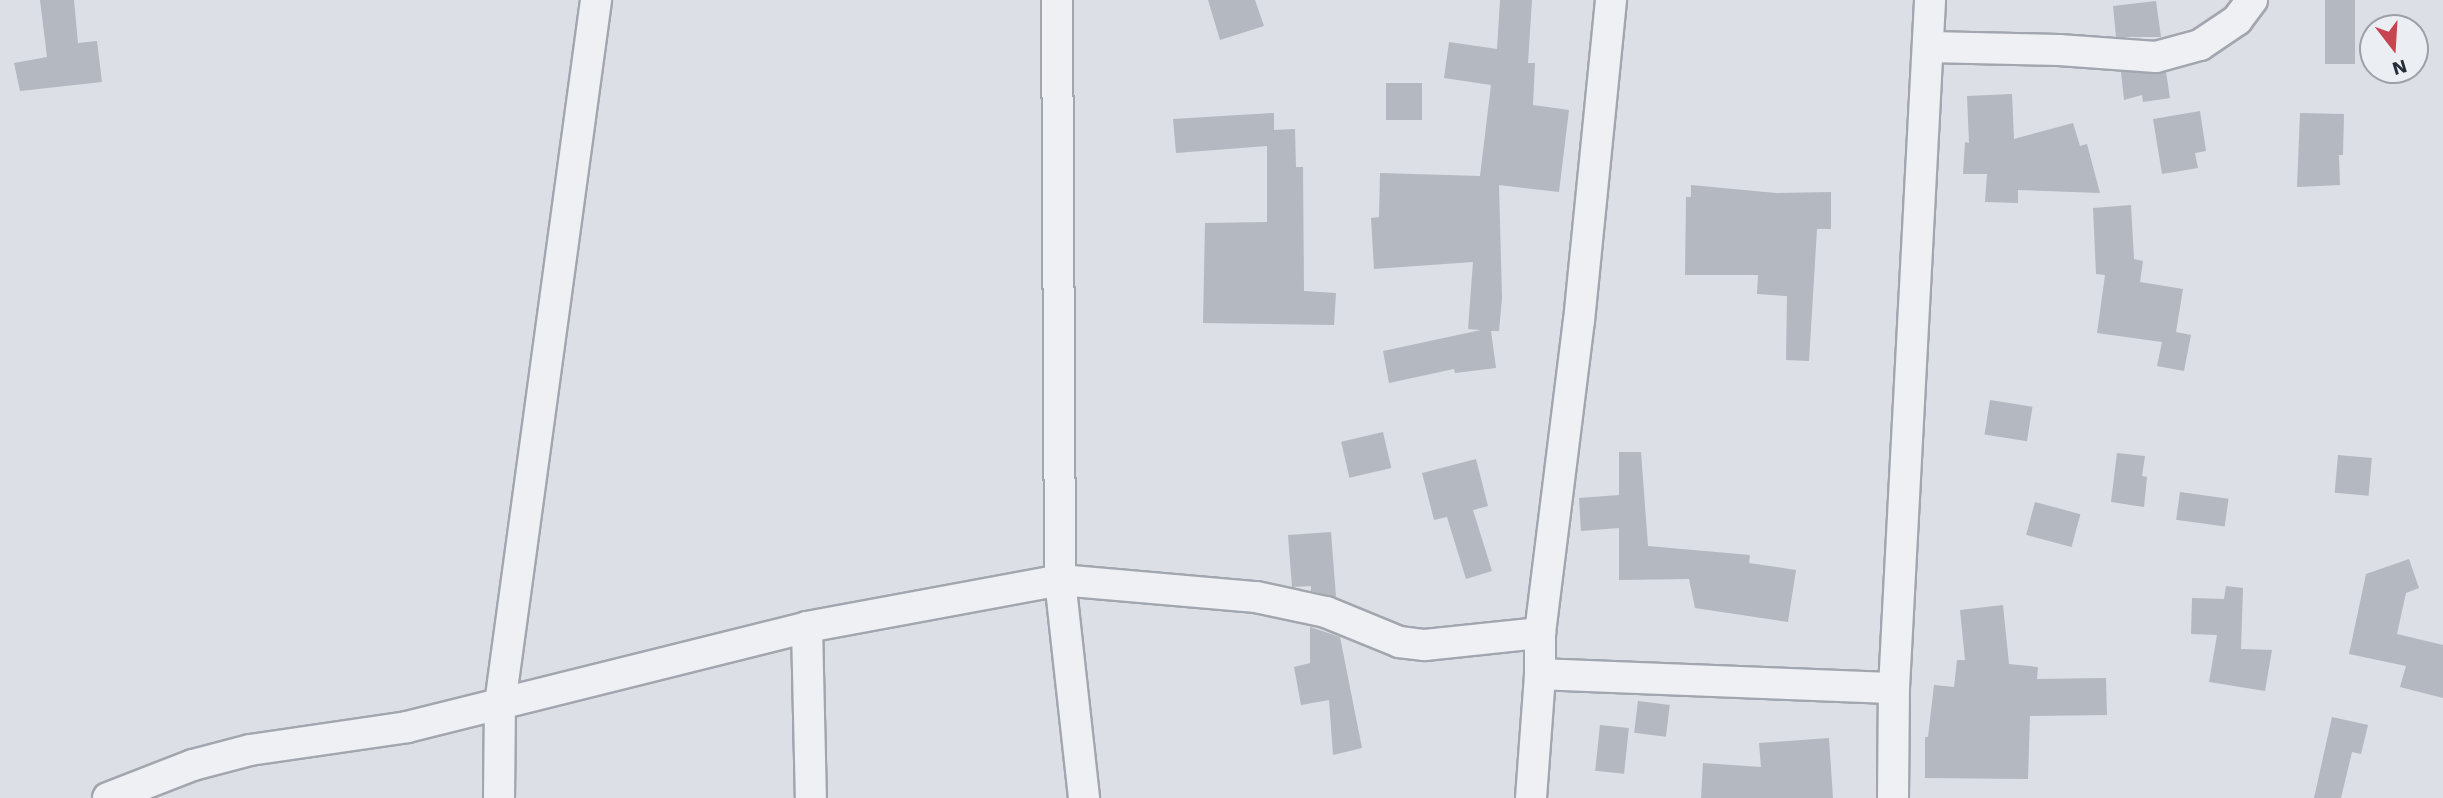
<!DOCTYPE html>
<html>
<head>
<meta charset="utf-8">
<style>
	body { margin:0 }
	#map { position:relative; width:2443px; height:798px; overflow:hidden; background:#dcdfe5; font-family:"Work Sans",sans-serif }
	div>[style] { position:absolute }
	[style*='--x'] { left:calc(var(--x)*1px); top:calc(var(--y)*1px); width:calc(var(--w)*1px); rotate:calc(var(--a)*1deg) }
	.building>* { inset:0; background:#b3b8c1; transform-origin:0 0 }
	.roads { filter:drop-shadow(2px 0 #a2a6ae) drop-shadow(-2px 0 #a2a6ae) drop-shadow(0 2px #a2a6ae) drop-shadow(0 -2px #a2a6ae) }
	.street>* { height:30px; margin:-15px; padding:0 15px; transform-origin:15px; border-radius:15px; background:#eef0f4 }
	span { translate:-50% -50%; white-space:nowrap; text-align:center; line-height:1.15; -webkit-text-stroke:5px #ebeef3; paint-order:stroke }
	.north { position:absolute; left:2359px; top:14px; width:70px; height:70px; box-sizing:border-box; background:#ebeef3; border:2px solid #9ca0a9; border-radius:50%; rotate:163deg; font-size:19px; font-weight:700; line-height:28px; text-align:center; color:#262c3a }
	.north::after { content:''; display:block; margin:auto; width:24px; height:32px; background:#c64550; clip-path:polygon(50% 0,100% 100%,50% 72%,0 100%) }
</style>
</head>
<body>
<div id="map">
	<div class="building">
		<i style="clip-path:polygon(40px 0,74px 0,78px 43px,97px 41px,102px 82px,20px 91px,14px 63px,47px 57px)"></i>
		<i style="clip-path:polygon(1208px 0,1255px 0,1264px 26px,1220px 40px)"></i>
		<i style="clip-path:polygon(1500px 0,1532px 0,1528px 63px,1535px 63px,1533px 105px,1569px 110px,1559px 192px,1499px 185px,1502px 298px,1499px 331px,1491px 331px,1496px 368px,1455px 373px,1454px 369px,1389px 383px,1383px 351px,1481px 330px,1468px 329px,1473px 262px,1374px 269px,1371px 218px,1379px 217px,1380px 173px,1480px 176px,1491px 85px,1444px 78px,1449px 42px,1497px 49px)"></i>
		<i style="left:2325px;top:0;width:30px;height:64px"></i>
		<i style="clip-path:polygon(2156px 1px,2161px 37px,2116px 37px,2113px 6px)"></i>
		<i style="clip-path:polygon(2121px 72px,2166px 72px,2170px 98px,2143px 102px,2142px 95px,2124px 100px)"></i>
		<i style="left:1386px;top:83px;width:36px;height:37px"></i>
		<i style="clip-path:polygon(2012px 94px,2014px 139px,2073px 123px,2080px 146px,2087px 144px,2100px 193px,2018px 190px,2018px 203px,1985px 202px,1987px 174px,1963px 174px,1965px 142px,1969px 143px,1967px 96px)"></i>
		<i style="clip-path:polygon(2200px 111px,2206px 151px,2195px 153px,2198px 168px,2162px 174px,2153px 119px)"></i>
		<i style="clip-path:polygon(1274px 113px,1274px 130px,1295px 129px,1296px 167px,1303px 167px,1304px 291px,1336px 293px,1334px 325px,1203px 323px,1205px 223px,1267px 222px,1267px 146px,1176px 153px,1173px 119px)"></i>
		<i style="clip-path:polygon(2300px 113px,2344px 114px,2343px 155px,2339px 155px,2340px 185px,2297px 187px)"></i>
		<i style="clip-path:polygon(1691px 185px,1776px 193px,1831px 192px,1831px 229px,1817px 229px,1809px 361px,1786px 360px,1787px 296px,1757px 294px,1758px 275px,1685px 275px,1686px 197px,1691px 197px)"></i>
		<i style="clip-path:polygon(2131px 205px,2134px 259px,2143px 261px,2140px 282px,2183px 289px,2176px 332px,2191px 335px,2184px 371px,2157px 366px,2162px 342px,2097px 333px,2105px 275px,2096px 274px,2093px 208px)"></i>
		<i style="left:1990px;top:400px;width:43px;height:35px;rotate:9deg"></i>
		<i style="left:1383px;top:432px;width:37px;height:43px;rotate:77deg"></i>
		<i style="clip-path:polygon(1619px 452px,1641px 452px,1648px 546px,1750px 555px,1749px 563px,1796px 570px,1788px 622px,1695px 608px,1689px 579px,1619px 580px,1619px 528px,1581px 531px,1579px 498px,1619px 495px)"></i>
		<i style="clip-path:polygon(2117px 453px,2145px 456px,2142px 476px,2147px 477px,2144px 507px,2111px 502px)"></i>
		<i style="left:2338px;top:455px;width:34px;height:38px;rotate:5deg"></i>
		<i style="clip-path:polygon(1476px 459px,1488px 506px,1473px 510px,1492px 571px,1466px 579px,1447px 517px,1434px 520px,1422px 473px)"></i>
		<i style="left:2180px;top:492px;width:49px;height:28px;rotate:8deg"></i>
		<i style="left:2035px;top:502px;width:47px;height:34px;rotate:15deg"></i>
		<i style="clip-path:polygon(1331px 532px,1336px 597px,1311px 591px,1311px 586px,1292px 587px,1288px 535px)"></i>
		<i style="clip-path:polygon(2409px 559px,2419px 588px,2406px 593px,2397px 634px,2443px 645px,2443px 698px,2400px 687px,2406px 666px,2349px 654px,2366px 574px)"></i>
		<i style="clip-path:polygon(2226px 586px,2243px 588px,2241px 649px,2272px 650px,2265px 691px,2209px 682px,2217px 635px,2191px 634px,2192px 598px,2224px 599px)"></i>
		<i style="clip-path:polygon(2003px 605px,2009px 664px,2038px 667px,2037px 679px,2106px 678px,2107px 715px,2030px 716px,2028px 779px,1925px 778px,1925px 737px,1928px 737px,1934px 685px,1954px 687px,1957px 660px,1965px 660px,1960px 610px)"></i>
		<i style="clip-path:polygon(1310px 627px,1340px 637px,1362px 748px,1333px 755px,1329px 700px,1301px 705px,1294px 667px,1310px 663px)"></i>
		<i style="left:1638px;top:701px;width:32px;height:32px;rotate:7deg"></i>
		<i style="clip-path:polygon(2332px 717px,2368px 725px,2361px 754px,2352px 752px,2341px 798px,2314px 798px)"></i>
		<i style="left:1600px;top:725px;width:29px;height:46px;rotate:6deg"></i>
		<i style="clip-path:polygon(1829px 738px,1833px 798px,1701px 798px,1703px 763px,1761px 767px,1759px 743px)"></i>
	</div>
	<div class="roads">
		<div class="street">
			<i style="--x:1057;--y:0;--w:580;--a:89.7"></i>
			<i style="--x:1060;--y:580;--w:219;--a:83.7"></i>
			<i style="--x:1929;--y:47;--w:130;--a:1.3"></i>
			<i style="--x:2059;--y:50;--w:97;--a:4.1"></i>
			<i style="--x:2156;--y:57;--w:46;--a:-15.3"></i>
			<i style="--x:2200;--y:45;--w:45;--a:-34"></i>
			<i style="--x:2237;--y:20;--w:25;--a:-53"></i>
			<i style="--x:807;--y:627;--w:171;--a:88.7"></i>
			<i style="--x:1540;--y:674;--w:354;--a:2.3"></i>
			<i style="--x:108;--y:798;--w:91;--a:-21.2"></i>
			<i style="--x:193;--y:765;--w:59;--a:-14.7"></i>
			<i style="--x:250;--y:750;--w:159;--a:-8.3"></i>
			<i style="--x:407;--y:727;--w:412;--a:-14"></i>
			<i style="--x:807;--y:627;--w:257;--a:-10.5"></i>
			<i style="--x:1060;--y:580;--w:197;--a:5"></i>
			<i style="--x:1256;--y:597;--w:72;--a:12.1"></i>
			<i style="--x:1326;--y:612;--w:79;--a:22.3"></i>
			<i style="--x:1399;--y:642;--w:26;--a:7"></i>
			<i style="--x:1425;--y:645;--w:116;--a:-6"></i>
			<i style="--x:499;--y:798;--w:94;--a:-89.4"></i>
			<i style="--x:500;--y:704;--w:711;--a:-82.23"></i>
			<i style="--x:1531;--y:798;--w:124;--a:-85.8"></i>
			<i style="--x:1540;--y:674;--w:41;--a:-90"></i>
			<i style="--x:1540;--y:633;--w:314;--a:-82.9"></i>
			<i style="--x:1579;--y:321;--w:323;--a:-84.3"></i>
			<i style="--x:1893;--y:798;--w:110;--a:-89.5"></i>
			<i style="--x:1894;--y:688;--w:689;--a:-87"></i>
		</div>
	</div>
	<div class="north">N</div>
</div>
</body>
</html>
